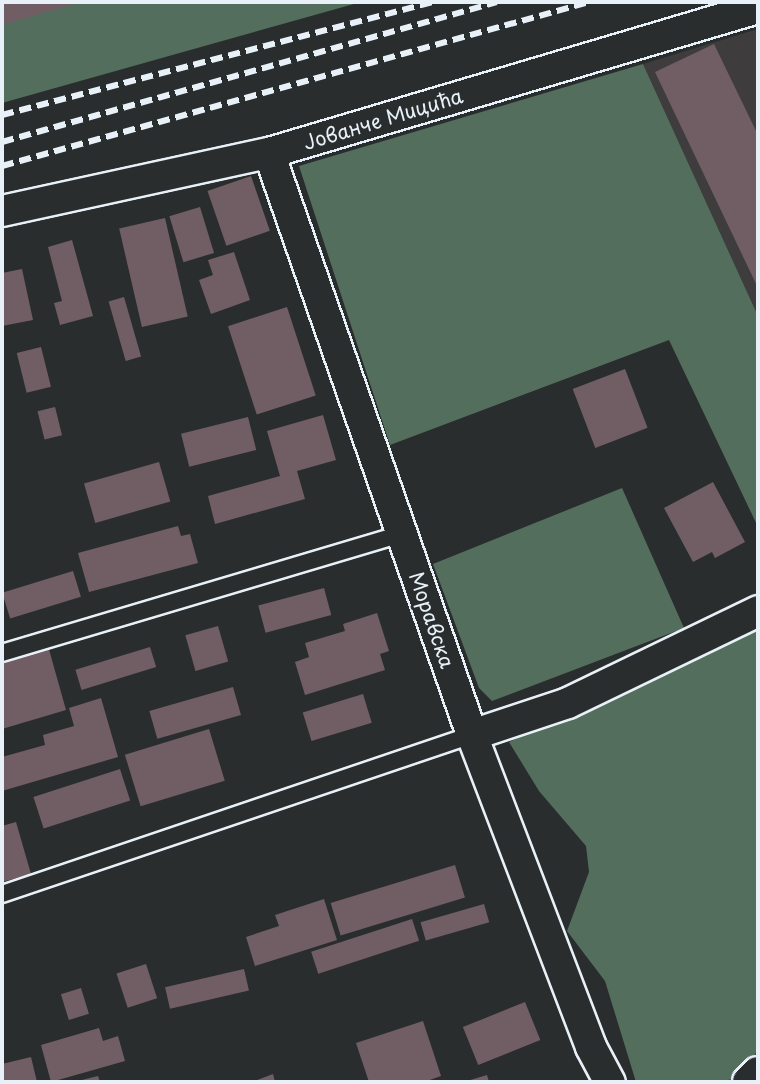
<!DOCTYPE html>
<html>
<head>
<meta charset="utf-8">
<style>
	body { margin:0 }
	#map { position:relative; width:760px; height:1084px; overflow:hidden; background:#2a2d2e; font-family:"Playpen Sans",sans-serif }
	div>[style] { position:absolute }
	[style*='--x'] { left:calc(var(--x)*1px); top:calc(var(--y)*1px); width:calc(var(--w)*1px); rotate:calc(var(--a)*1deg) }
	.built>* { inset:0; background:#3f3c3e }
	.green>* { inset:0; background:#536e5d }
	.building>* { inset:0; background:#715e65; transform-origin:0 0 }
	.roads { filter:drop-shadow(2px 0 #e8f1f8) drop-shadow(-2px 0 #e8f1f8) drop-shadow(0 2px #e8f1f8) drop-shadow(0 -2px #e8f1f8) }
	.lane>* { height:16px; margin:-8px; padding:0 8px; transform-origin:8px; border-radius:8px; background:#2a2d2e }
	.street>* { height:30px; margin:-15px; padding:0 15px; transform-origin:15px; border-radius:15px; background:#2a2d2e }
	.rail>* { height:6px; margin-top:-3px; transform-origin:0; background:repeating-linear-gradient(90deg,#e8f1f8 0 12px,transparent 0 18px) }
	span { translate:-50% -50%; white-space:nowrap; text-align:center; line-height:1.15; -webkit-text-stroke:6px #2a2d2e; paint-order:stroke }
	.street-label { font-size:20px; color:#e8f1f8 }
	.frame { position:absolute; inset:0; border:4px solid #e8f1f8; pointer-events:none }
</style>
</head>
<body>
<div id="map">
	<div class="built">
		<i style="clip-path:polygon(758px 29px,758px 316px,643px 64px)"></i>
	</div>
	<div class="green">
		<i style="clip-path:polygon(2px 2px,361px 2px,2px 103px)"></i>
		<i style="clip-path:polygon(643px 64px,758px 316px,758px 527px,669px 340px,390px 445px,299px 166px)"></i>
		<i style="clip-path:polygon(622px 488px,684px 628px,492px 701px,479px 688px,433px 564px)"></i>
		<i style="clip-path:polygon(758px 625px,758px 1051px,727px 1082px,636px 1082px,605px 981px,567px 931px,589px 872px,586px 846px,539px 791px,509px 742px)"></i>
	</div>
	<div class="building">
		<i style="clip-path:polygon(2px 2px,77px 2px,77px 3px,2px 25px)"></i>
		<i style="clip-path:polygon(714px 44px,758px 135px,758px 288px,655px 72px)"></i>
		<i style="left:251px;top:176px;width:58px;height:46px;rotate:71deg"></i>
		<i style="left:200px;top:207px;width:48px;height:32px;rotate:73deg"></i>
		<i style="left:165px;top:218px;width:101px;height:47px;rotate:77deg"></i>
		<i style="clip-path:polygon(72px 240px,93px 316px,60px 325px,54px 303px,62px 301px,48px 247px)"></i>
		<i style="clip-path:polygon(234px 252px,250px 300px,211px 314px,199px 280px,213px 275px,208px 260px)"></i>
		<i style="clip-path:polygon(22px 269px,33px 320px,2px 326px,2px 273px)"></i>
		<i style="left:124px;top:297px;width:62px;height:16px;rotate:74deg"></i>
		<i style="left:287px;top:307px;width:93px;height:62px;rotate:72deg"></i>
		<i style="left:41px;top:347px;width:41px;height:25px;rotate:76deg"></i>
		<i style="left:625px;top:369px;width:63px;height:56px;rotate:69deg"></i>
		<i style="left:55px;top:407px;width:29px;height:18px;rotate:76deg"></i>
		<i style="clip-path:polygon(323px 415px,336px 460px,297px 471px,305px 499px,215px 524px,208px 496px,280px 476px,267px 431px)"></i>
		<i style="left:248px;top:417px;width:34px;height:69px;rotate:76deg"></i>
		<i style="left:159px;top:462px;width:41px;height:78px;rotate:74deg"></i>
		<i style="clip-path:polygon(713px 482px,745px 542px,715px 558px,712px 552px,693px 562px,664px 508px)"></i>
		<i style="clip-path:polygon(178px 526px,181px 536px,190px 534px,198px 563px,89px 592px,78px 553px)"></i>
		<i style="left:73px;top:571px;width:27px;height:74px;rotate:73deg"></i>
		<i style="left:324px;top:588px;width:28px;height:68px;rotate:75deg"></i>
		<i style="clip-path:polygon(377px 613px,389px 651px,380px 654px,385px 670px,305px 695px,295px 662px,309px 657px,305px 643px,345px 631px,343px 624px)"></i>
		<i style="left:218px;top:626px;width:37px;height:34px;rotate:74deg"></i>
		<i style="clip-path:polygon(48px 646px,66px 710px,2px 729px,2px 660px)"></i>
		<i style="left:150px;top:647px;width:21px;height:78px;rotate:73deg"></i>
		<i style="left:233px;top:687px;width:29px;height:87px;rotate:74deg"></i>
		<i style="left:363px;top:694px;width:30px;height:63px;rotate:73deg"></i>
		<i style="clip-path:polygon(101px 698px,118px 757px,2px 791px,2px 757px,45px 745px,43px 735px,74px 726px,69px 708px)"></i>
		<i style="left:209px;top:729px;width:54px;height:88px;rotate:73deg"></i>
		<i style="left:120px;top:769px;width:33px;height:91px;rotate:72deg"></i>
		<i style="clip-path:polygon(16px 822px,31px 874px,2px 882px,2px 826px)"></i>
		<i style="left:455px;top:865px;width:34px;height:130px;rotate:73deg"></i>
		<i style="clip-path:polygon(324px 899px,337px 940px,255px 966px,246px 937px,279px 926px,275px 915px)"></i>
		<i style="left:484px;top:904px;width:19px;height:66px;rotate:74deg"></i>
		<i style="left:412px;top:919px;width:23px;height:106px;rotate:72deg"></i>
		<i style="left:146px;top:964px;width:36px;height:31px;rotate:72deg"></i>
		<i style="left:244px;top:969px;width:22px;height:81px;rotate:77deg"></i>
		<i style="left:81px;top:988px;width:27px;height:21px;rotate:73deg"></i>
		<i style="left:525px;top:1002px;width:41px;height:67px;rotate:68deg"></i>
		<i style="clip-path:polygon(423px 1021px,441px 1076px,424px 1082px,369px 1082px,356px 1043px)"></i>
		<i style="clip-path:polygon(99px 1028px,103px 1041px,118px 1036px,125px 1061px,51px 1082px,41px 1045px)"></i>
		<i style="clip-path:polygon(31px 1057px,37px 1082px,2px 1082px,2px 1064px)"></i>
		<i style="clip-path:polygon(273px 1074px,275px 1082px,252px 1082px)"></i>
		<i style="clip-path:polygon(487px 1075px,489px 1082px,467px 1082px,467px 1081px)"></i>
		<i style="clip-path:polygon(98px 1076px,100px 1082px,78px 1082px,78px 1081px)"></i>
	</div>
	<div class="roads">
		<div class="lane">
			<i style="--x:2;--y:653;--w:417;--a:-16.6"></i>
			<i style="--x:2;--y:894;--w:496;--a:-18.7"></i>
		</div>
		<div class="street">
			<i style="--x:269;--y:153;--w:616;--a:70.77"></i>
			<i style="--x:472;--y:735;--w:334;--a:69.1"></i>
			<i style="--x:591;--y:1047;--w:40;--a:62"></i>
			<i style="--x:2;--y:211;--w:273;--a:-12.3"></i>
			<i style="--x:269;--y:153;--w:510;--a:-16.52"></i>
			<i style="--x:472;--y:735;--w:101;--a:-18.4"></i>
			<i style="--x:568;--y:703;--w:211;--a:-25.8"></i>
			<i style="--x:748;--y:1082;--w:14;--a:-45"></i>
		</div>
	</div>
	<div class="rail">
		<i style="--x:2;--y:115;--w:447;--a:-14.7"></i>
		<i style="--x:2;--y:142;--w:514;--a:-15.79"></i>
		<i style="--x:2;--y:166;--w:609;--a:-15.61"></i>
	</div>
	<div class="street-label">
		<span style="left:383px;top:119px;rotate:-17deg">Јованче Мицића</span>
		<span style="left:432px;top:620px;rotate:71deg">Моравска</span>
	</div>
	<div class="frame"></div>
</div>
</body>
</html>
